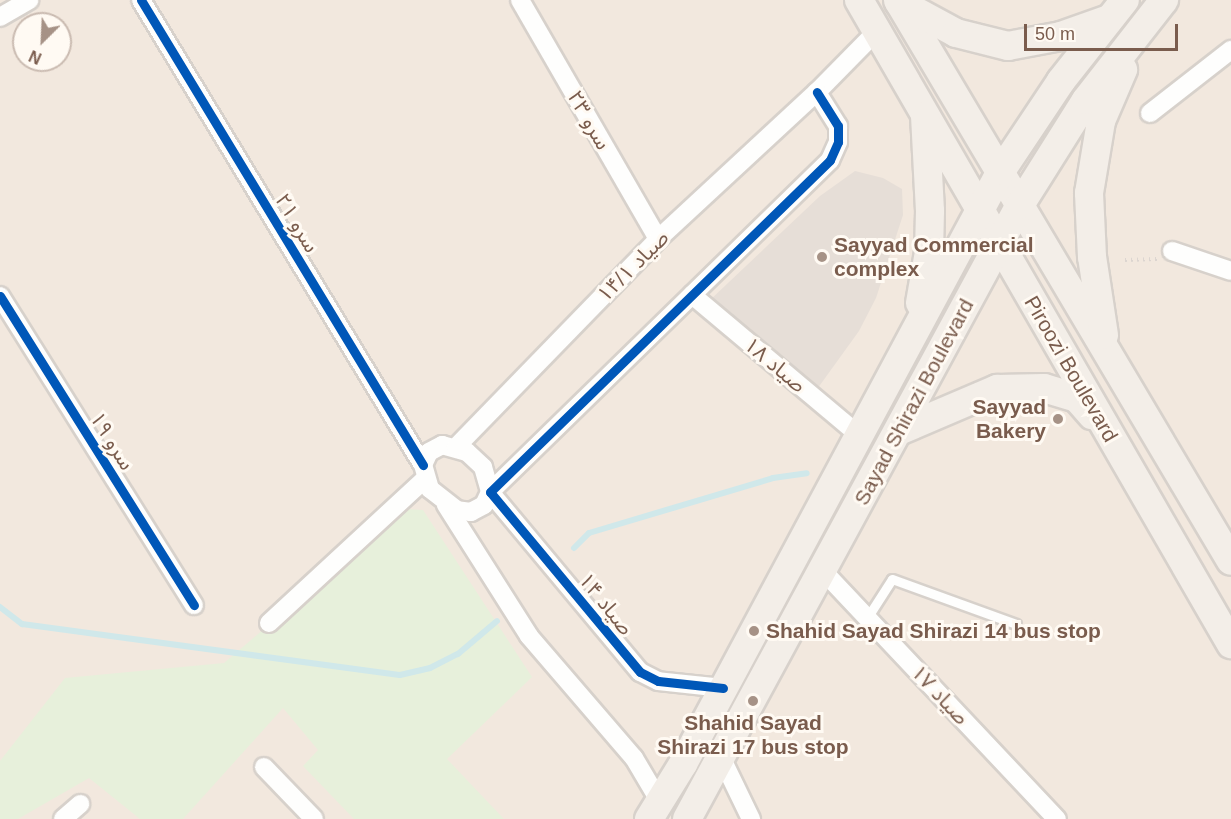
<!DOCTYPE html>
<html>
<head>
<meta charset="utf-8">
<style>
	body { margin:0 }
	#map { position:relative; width:1231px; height:819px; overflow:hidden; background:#f9f5f0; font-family:Helvetica,"Noto Sans Arabic",sans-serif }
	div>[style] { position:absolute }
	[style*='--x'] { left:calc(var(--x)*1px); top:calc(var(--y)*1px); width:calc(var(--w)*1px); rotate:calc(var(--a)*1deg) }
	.residential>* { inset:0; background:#f2e8de }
	.green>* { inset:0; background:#e7f0db }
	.stream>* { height:6px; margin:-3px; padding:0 3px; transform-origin:3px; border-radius:3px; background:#d0e8ea }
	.building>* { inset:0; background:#e6ded7 }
	.path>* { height:4px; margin-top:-2px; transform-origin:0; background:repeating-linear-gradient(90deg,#dcd5d0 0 1.5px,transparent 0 6px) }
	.roads { filter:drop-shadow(2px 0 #d7d1cb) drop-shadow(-2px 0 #d7d1cb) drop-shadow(0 2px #d7d1cb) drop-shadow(0 -2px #d7d1cb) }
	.service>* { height:9px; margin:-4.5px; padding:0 4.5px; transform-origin:4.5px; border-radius:4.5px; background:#fefefd }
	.minor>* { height:18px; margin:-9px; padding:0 9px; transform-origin:9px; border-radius:9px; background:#fefefd }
	.primary>* { height:28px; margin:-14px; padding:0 14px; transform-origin:14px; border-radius:14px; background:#f3eee8 }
	.cycleway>* { height:9px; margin:-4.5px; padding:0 4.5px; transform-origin:4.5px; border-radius:4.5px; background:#0057b8 }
	.dots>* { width:16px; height:16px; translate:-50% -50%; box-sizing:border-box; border:3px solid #fffaf3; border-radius:50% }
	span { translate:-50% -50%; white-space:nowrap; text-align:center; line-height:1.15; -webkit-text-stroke:6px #fffaf3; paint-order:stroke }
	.street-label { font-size:21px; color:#7a5c4d }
	.poi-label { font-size:21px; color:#7a5c4d; font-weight:700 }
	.left { translate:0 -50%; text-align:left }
	.right { translate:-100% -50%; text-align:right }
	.north { position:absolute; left:12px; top:12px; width:60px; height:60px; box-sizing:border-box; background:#fffaf3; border:2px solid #cabbb1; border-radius:50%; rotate:204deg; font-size:16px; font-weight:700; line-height:24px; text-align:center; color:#7a5c4d }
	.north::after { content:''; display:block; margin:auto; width:21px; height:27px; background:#a69286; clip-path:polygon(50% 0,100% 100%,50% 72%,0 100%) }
	.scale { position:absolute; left:1024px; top:24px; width:154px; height:27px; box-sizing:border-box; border:3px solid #7a5c4d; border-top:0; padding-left:8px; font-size:18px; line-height:21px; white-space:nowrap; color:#7a5c4d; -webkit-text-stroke:4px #fffaf3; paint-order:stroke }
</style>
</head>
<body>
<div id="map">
	<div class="residential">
		<i style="clip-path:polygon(evenodd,0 0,1231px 0,1231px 819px,0 819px,0 0,24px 24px,60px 24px,60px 60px,24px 60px,24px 24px)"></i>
	</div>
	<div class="green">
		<i style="clip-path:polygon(405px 509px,423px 510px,532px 677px,447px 759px,504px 819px,354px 819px,303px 766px,318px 750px,283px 708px,183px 819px,140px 819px,89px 778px,18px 819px,0 819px,0 761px,65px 678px,224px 663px)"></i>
	</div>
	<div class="stream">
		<i style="--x:574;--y:548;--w:21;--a:-45"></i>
		<i style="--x:589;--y:533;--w:192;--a:-16.6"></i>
		<i style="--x:773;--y:478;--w:34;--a:-8"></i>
		<i style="--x:0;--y:607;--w:28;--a:38"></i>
		<i style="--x:22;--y:624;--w:381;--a:7.7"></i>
		<i style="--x:400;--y:675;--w:31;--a:-13"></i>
		<i style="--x:430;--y:668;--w:31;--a:-27"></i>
		<i style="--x:458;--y:654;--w:51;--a:-40.2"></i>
	</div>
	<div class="building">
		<i style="clip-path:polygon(855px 171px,883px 178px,902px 189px,903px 215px,876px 298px,859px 331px,815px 392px,709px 301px,820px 196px)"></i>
	</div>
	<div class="path">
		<i style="--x:1125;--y:260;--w:32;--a:-2"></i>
	</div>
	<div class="roads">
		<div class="service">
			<i style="--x:867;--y:618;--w:46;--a:-57.3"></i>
			<i style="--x:892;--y:579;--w:132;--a:19.9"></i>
		</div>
		<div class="minor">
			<i style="--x:141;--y:0;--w:544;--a:58.77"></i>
			<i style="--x:520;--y:0;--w:276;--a:60"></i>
			<i style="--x:0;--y:17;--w:34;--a:-30"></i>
			<i style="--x:1150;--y:113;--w:103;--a:-37.9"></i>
			<i style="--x:1172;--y:251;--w:62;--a:18.7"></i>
			<i style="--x:692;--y:295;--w:218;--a:40"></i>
			<i style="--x:0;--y:296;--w:365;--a:57.9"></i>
			<i style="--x:442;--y:445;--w:26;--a:16"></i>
			<i style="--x:467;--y:452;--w:22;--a:43"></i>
			<i style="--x:483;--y:467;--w:26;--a:74"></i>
			<i style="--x:490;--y:492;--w:14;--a:115"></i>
			<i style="--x:484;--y:505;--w:15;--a:152"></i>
			<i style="--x:471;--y:512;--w:14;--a:-172"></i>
			<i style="--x:457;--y:510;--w:34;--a:-142"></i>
			<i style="--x:430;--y:489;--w:25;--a:-106"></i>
			<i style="--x:423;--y:465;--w:14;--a:-65"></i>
			<i style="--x:429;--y:452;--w:15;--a:-28"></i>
			<i style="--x:456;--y:447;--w:290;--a:-45.8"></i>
			<i style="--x:658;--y:239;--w:217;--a:-42.8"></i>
			<i style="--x:817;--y:92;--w:86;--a:-45.5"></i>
			<i style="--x:446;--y:505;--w:155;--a:57.6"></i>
			<i style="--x:529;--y:636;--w:161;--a:49.3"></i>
			<i style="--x:634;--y:758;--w:51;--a:59.4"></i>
			<i style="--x:823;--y:571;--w:341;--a:46.7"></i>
			<i style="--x:269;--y:623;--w:212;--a:-42.7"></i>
			<i style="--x:723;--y:688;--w:65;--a:-173.9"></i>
			<i style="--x:658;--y:681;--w:20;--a:-153"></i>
			<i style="--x:640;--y:672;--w:234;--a:-129.8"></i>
			<i style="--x:490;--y:492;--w:475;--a:-44.3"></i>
			<i style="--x:830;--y:160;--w:20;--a:-66"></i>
			<i style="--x:838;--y:142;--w:16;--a:-90"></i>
			<i style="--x:838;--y:126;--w:40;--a:-122"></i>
			<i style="--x:722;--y:759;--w:67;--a:64.2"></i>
			<i style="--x:264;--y:767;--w:72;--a:46.1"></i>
			<i style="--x:63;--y:819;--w:23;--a:-41"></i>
		</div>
		<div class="primary">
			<i style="--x:859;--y:0;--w:744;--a:59.99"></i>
			<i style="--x:898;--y:0;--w:652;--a:59.31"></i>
			<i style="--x:899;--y:2;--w:65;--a:28.5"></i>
			<i style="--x:956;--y:33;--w:54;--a:14"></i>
			<i style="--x:1008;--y:46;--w:54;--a:-10.7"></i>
			<i style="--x:1061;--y:36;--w:51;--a:-19.5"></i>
			<i style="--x:920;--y:303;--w:52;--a:-80"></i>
			<i style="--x:929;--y:252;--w:41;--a:-88.6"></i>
			<i style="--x:930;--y:211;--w:95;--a:-93"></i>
			<i style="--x:1104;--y:335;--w:79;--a:-98.7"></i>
			<i style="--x:1092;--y:257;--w:64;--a:-92.7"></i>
			<i style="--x:1089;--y:193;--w:73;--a:-80.5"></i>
			<i style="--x:1101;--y:121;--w:56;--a:-66.7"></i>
			<i style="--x:899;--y:431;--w:107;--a:-23.2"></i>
			<i style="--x:997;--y:389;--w:47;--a:-1.2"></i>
			<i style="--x:1044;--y:388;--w:34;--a:17"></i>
			<i style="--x:1077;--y:398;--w:23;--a:49"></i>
			<i style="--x:649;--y:819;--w:65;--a:-58.3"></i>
			<i style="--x:683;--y:764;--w:673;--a:-61.8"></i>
			<i style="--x:1001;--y:171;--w:108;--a:-56.3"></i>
			<i style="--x:1061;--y:81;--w:103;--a:-51.7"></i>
			<i style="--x:687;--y:819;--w:698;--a:-61.53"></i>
			<i style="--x:1020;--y:205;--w:124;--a:-57.8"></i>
			<i style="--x:1086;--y:100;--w:127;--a:-52"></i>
		</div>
	</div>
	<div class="cycleway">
		<i style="--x:141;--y:0;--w:544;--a:58.77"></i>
		<i style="--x:0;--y:296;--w:365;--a:57.9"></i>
		<i style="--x:723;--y:688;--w:65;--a:-173.9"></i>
		<i style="--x:658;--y:681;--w:20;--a:-153"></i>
		<i style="--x:640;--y:672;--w:234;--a:-129.8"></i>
		<i style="--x:490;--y:492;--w:475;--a:-44.3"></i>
		<i style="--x:830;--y:160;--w:20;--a:-66"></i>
		<i style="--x:838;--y:142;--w:16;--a:-90"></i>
		<i style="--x:838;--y:126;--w:40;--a:-122"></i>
	</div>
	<div class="dots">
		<i style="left:822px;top:257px;background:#a69286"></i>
		<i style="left:1058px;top:419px;background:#a69286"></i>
		<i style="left:754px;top:631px;background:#a69286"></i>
		<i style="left:753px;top:701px;background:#a69286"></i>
	</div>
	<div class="street-label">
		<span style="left:589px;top:120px;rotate:60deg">سرو ۲۳</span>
		<span style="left:297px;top:223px;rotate:59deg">سرو ۲۱</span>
		<span style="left:633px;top:266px;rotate:-45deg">صیاد ۱۴/۱</span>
		<span style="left:775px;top:365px;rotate:40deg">صیاد ۱۸</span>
		<span style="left:1071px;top:369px;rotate:60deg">Piroozi Boulevard</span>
		<span style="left:914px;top:402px;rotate:-62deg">Sayad Shirazi Boulevard</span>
		<span style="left:112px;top:441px;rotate:58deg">سرو ۱۹</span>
		<span style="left:606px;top:604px;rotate:51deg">صیاد ۱۴</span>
		<span style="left:940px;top:695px;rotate:47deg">صیاد ۱۷</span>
	</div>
	<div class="poi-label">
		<span class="left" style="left:834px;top:257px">Sayyad Commercial<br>complex</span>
		<span class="right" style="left:1046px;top:419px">Sayyad<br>Bakery</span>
		<span class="left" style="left:766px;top:631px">Shahid Sayad Shirazi 14 bus stop</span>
		<span style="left:753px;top:735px">Shahid Sayad<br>Shirazi 17 bus stop</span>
	</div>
	<div class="north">N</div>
	<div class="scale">50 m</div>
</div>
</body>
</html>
